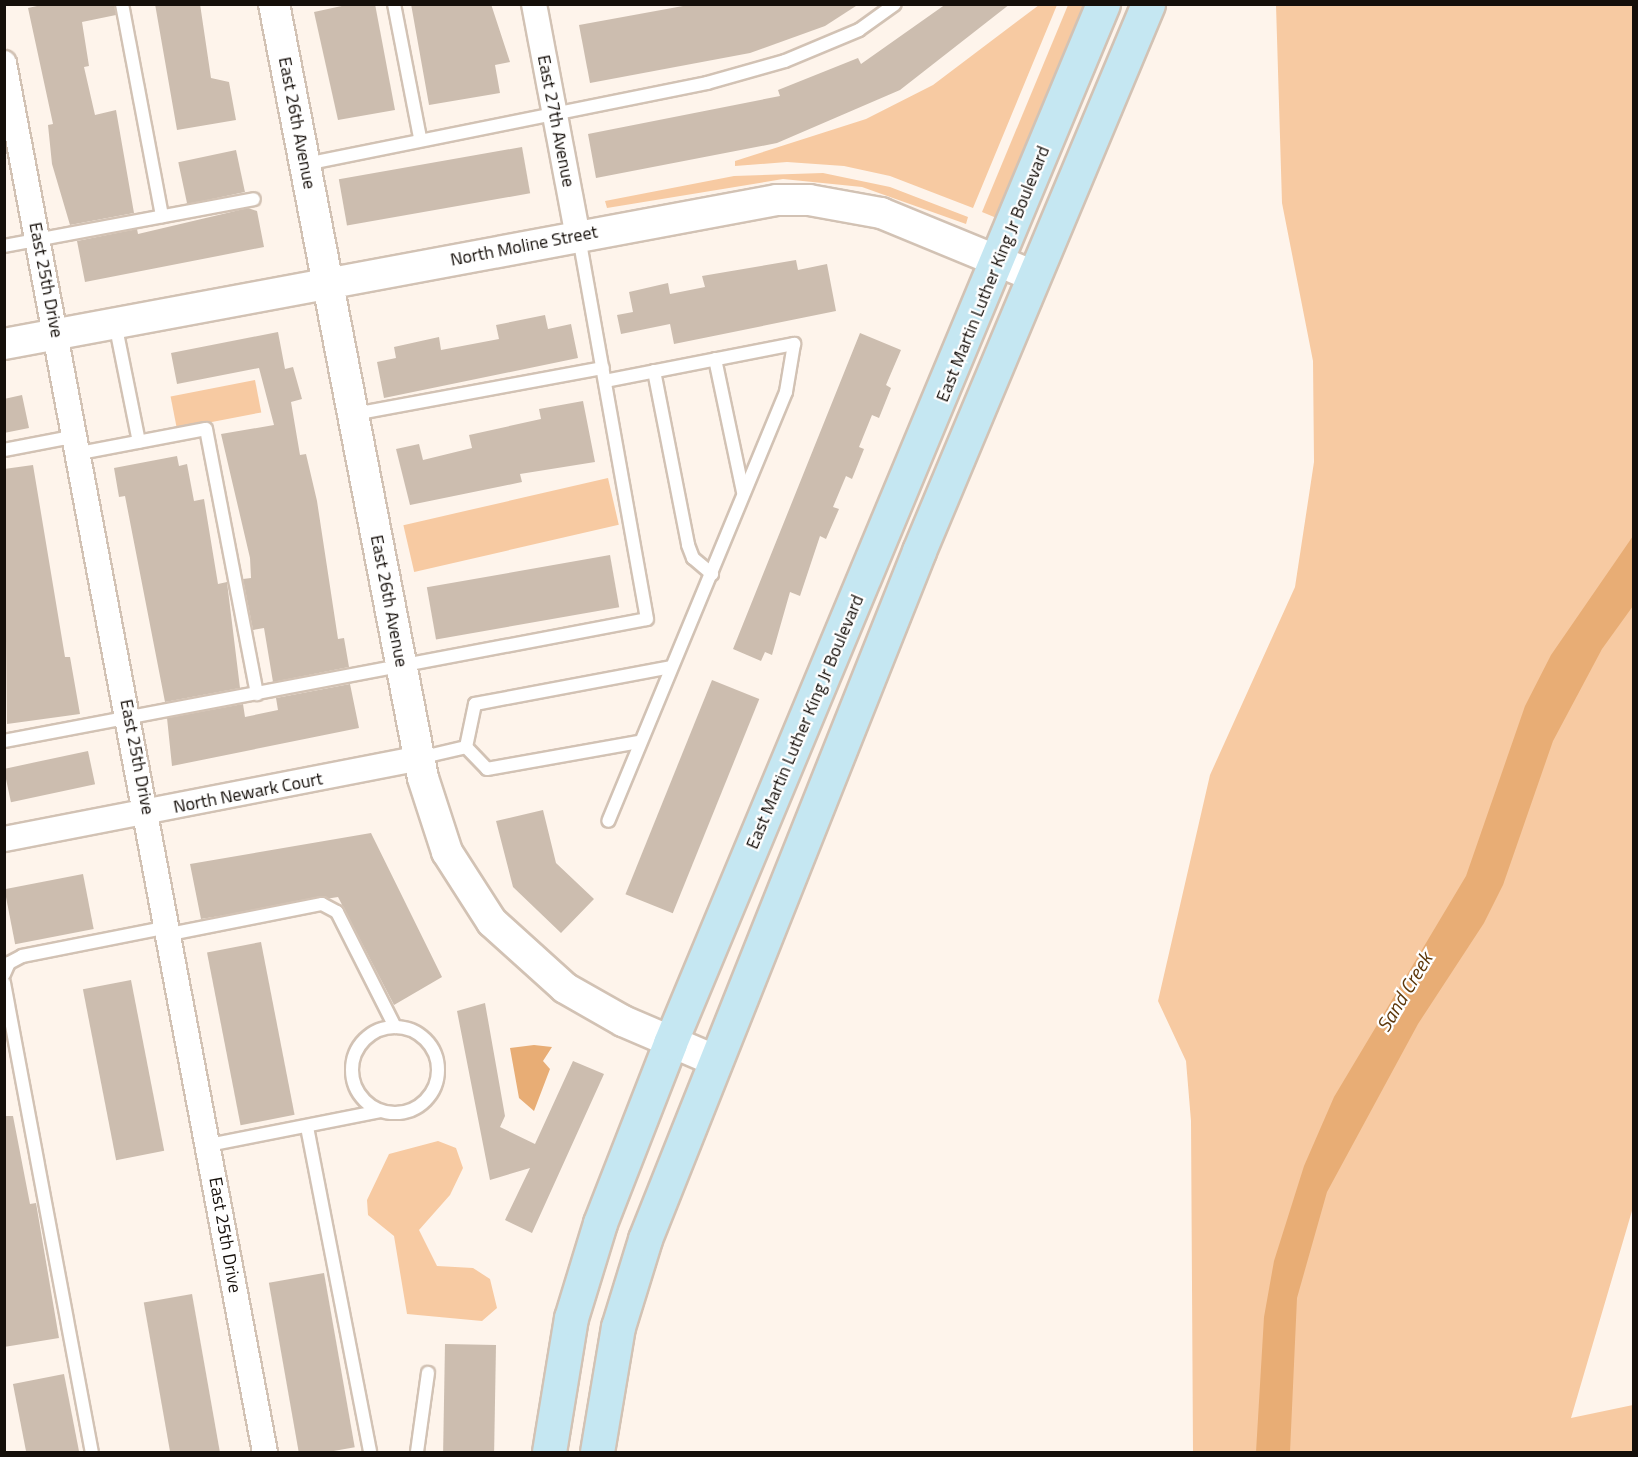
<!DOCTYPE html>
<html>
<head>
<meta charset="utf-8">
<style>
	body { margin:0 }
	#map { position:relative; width:1638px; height:1457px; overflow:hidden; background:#fef4eb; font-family:"Titillium Web",sans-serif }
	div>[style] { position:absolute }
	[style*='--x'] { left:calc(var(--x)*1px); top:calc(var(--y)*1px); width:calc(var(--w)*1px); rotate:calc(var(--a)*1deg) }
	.green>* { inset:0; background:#f7caa2; transform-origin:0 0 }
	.water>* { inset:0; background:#e8ad75 }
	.building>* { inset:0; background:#ccbdaf; transform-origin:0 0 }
	.roads { filter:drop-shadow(2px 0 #d2c2b4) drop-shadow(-2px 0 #d2c2b4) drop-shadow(0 2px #d2c2b4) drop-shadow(0 -2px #d2c2b4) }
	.service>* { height:12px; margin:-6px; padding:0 6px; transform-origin:6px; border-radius:6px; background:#fff }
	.service>.ring { margin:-6px; padding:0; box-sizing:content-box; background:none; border:12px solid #fff; border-radius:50% }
	.minor>* { height:24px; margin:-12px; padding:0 12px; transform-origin:12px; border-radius:12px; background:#fff }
	.tertiary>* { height:30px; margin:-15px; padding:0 15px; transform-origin:15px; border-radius:15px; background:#fff }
	.secondary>* { height:33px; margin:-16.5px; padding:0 16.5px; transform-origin:16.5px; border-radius:16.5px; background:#c5e7f2 }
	span { translate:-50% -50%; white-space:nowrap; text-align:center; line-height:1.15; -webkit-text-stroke:4.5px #fff; paint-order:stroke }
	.street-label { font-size:18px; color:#150f0a }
	.water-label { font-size:20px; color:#5e380b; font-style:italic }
	.frame { position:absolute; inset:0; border:6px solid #150f0a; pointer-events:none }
</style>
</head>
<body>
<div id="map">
	<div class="green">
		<i style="clip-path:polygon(1039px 5px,1057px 5px,973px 208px,890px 176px,844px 166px,787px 162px,735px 166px,735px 161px,866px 119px,933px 85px)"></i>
		<i style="clip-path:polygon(1068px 5px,1085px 5px,999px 219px,982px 212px)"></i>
		<i style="clip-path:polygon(1276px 5px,1633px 5px,1634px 1204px,1571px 1418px,1633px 1405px,1633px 1452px,1193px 1452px,1191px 1121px,1186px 1061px,1158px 1001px,1210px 775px,1295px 587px,1314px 462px,1313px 361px,1282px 203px)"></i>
		<i style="clip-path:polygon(823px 173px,890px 187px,968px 217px,966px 224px,862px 187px,783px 179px,607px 208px,605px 201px,734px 176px)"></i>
		<i style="left:255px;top:380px;width:33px;height:86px;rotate:79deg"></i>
		<i style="left:608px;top:478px;width:48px;height:210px;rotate:77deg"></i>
		<i style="clip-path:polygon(438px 1141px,456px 1148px,463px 1168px,450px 1195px,419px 1230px,437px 1266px,473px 1268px,490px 1279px,497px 1308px,482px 1321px,407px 1314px,394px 1236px,368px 1215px,367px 1200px,389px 1154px)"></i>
	</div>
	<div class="water">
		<i style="clip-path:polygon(1633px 536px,1633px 606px,1602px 649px,1553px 741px,1503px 885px,1484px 923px,1418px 1024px,1327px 1192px,1297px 1298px,1290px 1452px,1256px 1452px,1264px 1317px,1274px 1261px,1304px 1166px,1334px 1097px,1466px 876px,1525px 706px,1551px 655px)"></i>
		<i style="clip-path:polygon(534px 1045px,552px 1047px,543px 1061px,550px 1069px,534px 1111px,519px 1098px,510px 1048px)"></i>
	</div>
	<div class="building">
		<i style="clip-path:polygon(46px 4px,114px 4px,116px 15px,82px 22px,89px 66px,84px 67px,95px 115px,116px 110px,134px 213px,70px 225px,52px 164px,48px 125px,53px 124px,28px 8px)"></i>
		<i style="clip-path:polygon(155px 4px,200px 4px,211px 78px,229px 82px,236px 120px,177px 130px)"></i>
		<i style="clip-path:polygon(351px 4px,375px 4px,395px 110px,338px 120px,314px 12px)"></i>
		<i style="clip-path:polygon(411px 4px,491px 4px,510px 62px,495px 65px,500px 93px,429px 105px)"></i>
		<i style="clip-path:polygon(694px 4px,859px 4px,825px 26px,750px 53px,590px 83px,579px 25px)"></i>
		<i style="clip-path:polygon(946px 4px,1010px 4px,900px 90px,777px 143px,596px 178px,588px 134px,780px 96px,778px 90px,858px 58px,861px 64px)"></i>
		<i style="left:522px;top:147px;width:47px;height:186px;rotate:80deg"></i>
		<i style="left:236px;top:150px;width:43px;height:59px;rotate:78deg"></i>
		<i style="clip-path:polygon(248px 208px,257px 211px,264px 247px,85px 282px,77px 241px,137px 229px,138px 234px)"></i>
		<i style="clip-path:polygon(796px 260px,798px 270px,827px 264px,836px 311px,674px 344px,670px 324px,621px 334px,617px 315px,633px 312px,629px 292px,668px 283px,670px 294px,705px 287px,702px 276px)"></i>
		<i style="clip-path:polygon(545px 315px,548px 329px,571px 324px,578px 358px,384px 398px,377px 362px,396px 358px,394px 347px,439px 337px,441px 350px,499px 339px,496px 325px)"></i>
		<i style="clip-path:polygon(278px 332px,285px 369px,293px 367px,302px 399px,291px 402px,300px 455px,306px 454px,317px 501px,338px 639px,344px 638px,349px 667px,273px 682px,264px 628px,253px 630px,243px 579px,251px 578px,250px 558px,221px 434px,274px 425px,259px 368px,177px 384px,171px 353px)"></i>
		<i style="clip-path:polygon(860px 333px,901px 350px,886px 385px,891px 388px,879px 418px,872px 415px,859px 447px,864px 449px,852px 479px,846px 476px,833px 507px,839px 509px,826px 539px,820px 536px,800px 596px,790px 592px,772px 655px,765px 652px,761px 661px,733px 649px)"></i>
		<i style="clip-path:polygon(22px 395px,29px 428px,4px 433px,4px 399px)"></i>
		<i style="clip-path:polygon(583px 401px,595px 462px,520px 474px,522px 482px,410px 505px,396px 449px,419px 444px,423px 460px,472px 448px,469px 435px,541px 419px,539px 409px)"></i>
		<i style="clip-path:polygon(177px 456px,179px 466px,187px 464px,194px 501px,204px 499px,218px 584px,227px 582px,240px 688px,165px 702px,125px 496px,119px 497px,114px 468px)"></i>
		<i style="clip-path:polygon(33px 465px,65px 657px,70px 657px,80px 714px,7px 724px,4px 469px)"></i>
		<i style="left:610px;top:555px;width:53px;height:186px;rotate:80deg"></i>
		<i style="left:712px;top:680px;width:51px;height:231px;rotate:22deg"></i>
		<i style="clip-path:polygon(350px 684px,359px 728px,172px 766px,167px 718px,243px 704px,245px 717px,278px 710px,276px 698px)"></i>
		<i style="left:88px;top:751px;width:34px;height:86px;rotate:78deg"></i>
		<i style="clip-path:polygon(543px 810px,556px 863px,594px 899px,561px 933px,513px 887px,496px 821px)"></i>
		<i style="clip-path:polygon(371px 833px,442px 977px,394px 1005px,338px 897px,201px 919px,190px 864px)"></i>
		<i style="left:83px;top:874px;width:56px;height:80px;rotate:79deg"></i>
		<i style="left:261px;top:942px;width:176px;height:55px;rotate:79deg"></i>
		<i style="left:131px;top:980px;width:174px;height:49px;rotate:79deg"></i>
		<i style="clip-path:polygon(485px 1003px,505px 1116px,500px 1127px,535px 1144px,573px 1061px,604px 1074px,532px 1233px,505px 1220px,530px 1168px,490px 1180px,457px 1011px)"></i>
		<i style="clip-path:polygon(4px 1116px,13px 1116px,30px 1204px,36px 1203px,59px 1338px,4px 1347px)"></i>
		<i style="left:324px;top:1273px;width:177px;height:56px;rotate:80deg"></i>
		<i style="left:192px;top:1294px;width:161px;height:49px;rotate:80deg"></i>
		<i style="left:445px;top:1344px;width:51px;height:109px;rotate:1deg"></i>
		<i style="left:64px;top:1374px;width:79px;height:52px;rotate:79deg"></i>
	</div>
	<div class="roads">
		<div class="service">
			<i style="--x:122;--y:4;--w:216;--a:79.3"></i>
			<i style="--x:394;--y:4;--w:136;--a:79"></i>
			<i style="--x:306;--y:164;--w:409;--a:-11.4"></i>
			<i style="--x:707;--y:83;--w:81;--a:-15.8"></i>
			<i style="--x:785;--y:61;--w:80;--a:-22.7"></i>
			<i style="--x:859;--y:30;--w:44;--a:-35.8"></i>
			<i style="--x:4;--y:246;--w:254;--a:-10.6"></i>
			<i style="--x:115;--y:323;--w:121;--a:78.6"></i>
			<i style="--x:715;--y:359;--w:136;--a:78.1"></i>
			<i style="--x:654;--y:371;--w:177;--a:78.9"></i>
			<i style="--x:688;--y:545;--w:14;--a:69"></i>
			<i style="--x:693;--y:558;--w:25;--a:40"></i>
			<i style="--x:605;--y:381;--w:193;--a:-11.1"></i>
			<i style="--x:794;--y:344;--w:49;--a:99.5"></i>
			<i style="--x:786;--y:392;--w:464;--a:112.5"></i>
			<i style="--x:354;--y:414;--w:253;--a:-10.5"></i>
			<i style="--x:4;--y:450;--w:74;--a:-10.9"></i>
			<i style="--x:80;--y:453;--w:128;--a:-10.8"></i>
			<i style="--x:206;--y:429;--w:270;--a:79.1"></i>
			<i style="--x:4;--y:741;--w:654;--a:-10.74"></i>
			<i style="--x:647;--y:619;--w:387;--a:-100.1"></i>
			<i style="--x:466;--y:747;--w:44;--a:-78.2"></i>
			<i style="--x:475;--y:704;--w:199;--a:-10.7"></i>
			<i style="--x:466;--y:747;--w:30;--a:46"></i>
			<i style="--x:487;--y:769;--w:154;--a:-10.1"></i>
			<i style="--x:419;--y:758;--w:48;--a:-13.2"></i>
			<i style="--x:170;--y:934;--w:155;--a:-11.2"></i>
			<i style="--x:322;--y:904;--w:17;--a:28"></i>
			<i style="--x:337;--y:912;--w:129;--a:63.2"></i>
			<i style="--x:4;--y:974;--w:12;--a:-66"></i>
			<i style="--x:9;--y:963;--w:15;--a:-28"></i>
			<i style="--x:22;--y:956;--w:150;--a:-11.2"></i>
			<i style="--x:4;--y:983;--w:477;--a:79.4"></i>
			<i class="ring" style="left:352px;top:1027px;width:74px;height:74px"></i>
			<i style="--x:307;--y:1127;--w:331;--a:79"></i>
			<i style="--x:209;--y:1145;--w:175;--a:-11.2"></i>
			<i style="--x:417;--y:1452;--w:80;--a:-82.1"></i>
		</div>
		<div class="minor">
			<i style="--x:534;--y:4;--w:237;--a:79.3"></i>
			<i style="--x:4;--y:63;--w:1413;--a:79.36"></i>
			<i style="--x:4;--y:839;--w:423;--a:-11"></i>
		</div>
		<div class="tertiary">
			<i style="--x:274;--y:4;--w:788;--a:79.1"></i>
			<i style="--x:423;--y:778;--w:78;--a:72"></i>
			<i style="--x:447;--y:852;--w:83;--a:57.3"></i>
			<i style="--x:492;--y:922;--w:98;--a:42.1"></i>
			<i style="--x:565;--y:988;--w:67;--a:29.6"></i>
			<i style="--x:623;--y:1021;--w:99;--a:23.2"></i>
			<i style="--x:4;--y:344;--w:786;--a:-10.55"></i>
			<i style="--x:777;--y:200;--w:32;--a:0"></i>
			<i style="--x:809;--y:200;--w:73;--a:10.2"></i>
			<i style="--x:881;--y:213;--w:165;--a:22.4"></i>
		</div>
		<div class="secondary">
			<i style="--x:549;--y:1452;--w:136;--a:-80.7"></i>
			<i style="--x:571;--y:1318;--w:99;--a:-73"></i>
			<i style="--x:600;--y:1223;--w:193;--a:-68.7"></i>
			<i style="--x:670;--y:1043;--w:1126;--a:-67.38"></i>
			<i style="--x:597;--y:1452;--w:127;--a:-80.5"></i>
			<i style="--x:618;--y:1327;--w:92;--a:-72.9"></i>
			<i style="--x:645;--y:1239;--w:741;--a:-68.28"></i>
			<i style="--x:919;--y:551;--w:593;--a:-67.28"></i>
		</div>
	</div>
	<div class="street-label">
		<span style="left:556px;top:121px;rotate:79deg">East 27th Avenue</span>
		<span style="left:297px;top:123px;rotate:79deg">East 26th Avenue</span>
		<span style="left:524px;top:246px;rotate:-11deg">North Moline Street</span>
		<span style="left:993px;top:274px;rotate:-68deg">East Martin Luther King Jr Boulevard</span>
		<span style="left:46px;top:280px;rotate:79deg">East 25th Drive</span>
		<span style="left:389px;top:601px;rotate:79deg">East 26th Avenue</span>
		<span style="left:805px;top:722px;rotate:-67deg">East Martin Luther King Jr Boulevard</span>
		<span style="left:137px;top:757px;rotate:79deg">East 25th Drive</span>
		<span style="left:248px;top:793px;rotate:-11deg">North Newark Court</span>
		<span style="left:225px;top:1235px;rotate:80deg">East 25th Drive</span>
	</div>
	<div class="water-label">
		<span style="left:1404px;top:992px;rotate:-59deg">Sand Creek</span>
	</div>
	<div class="frame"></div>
</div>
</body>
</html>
